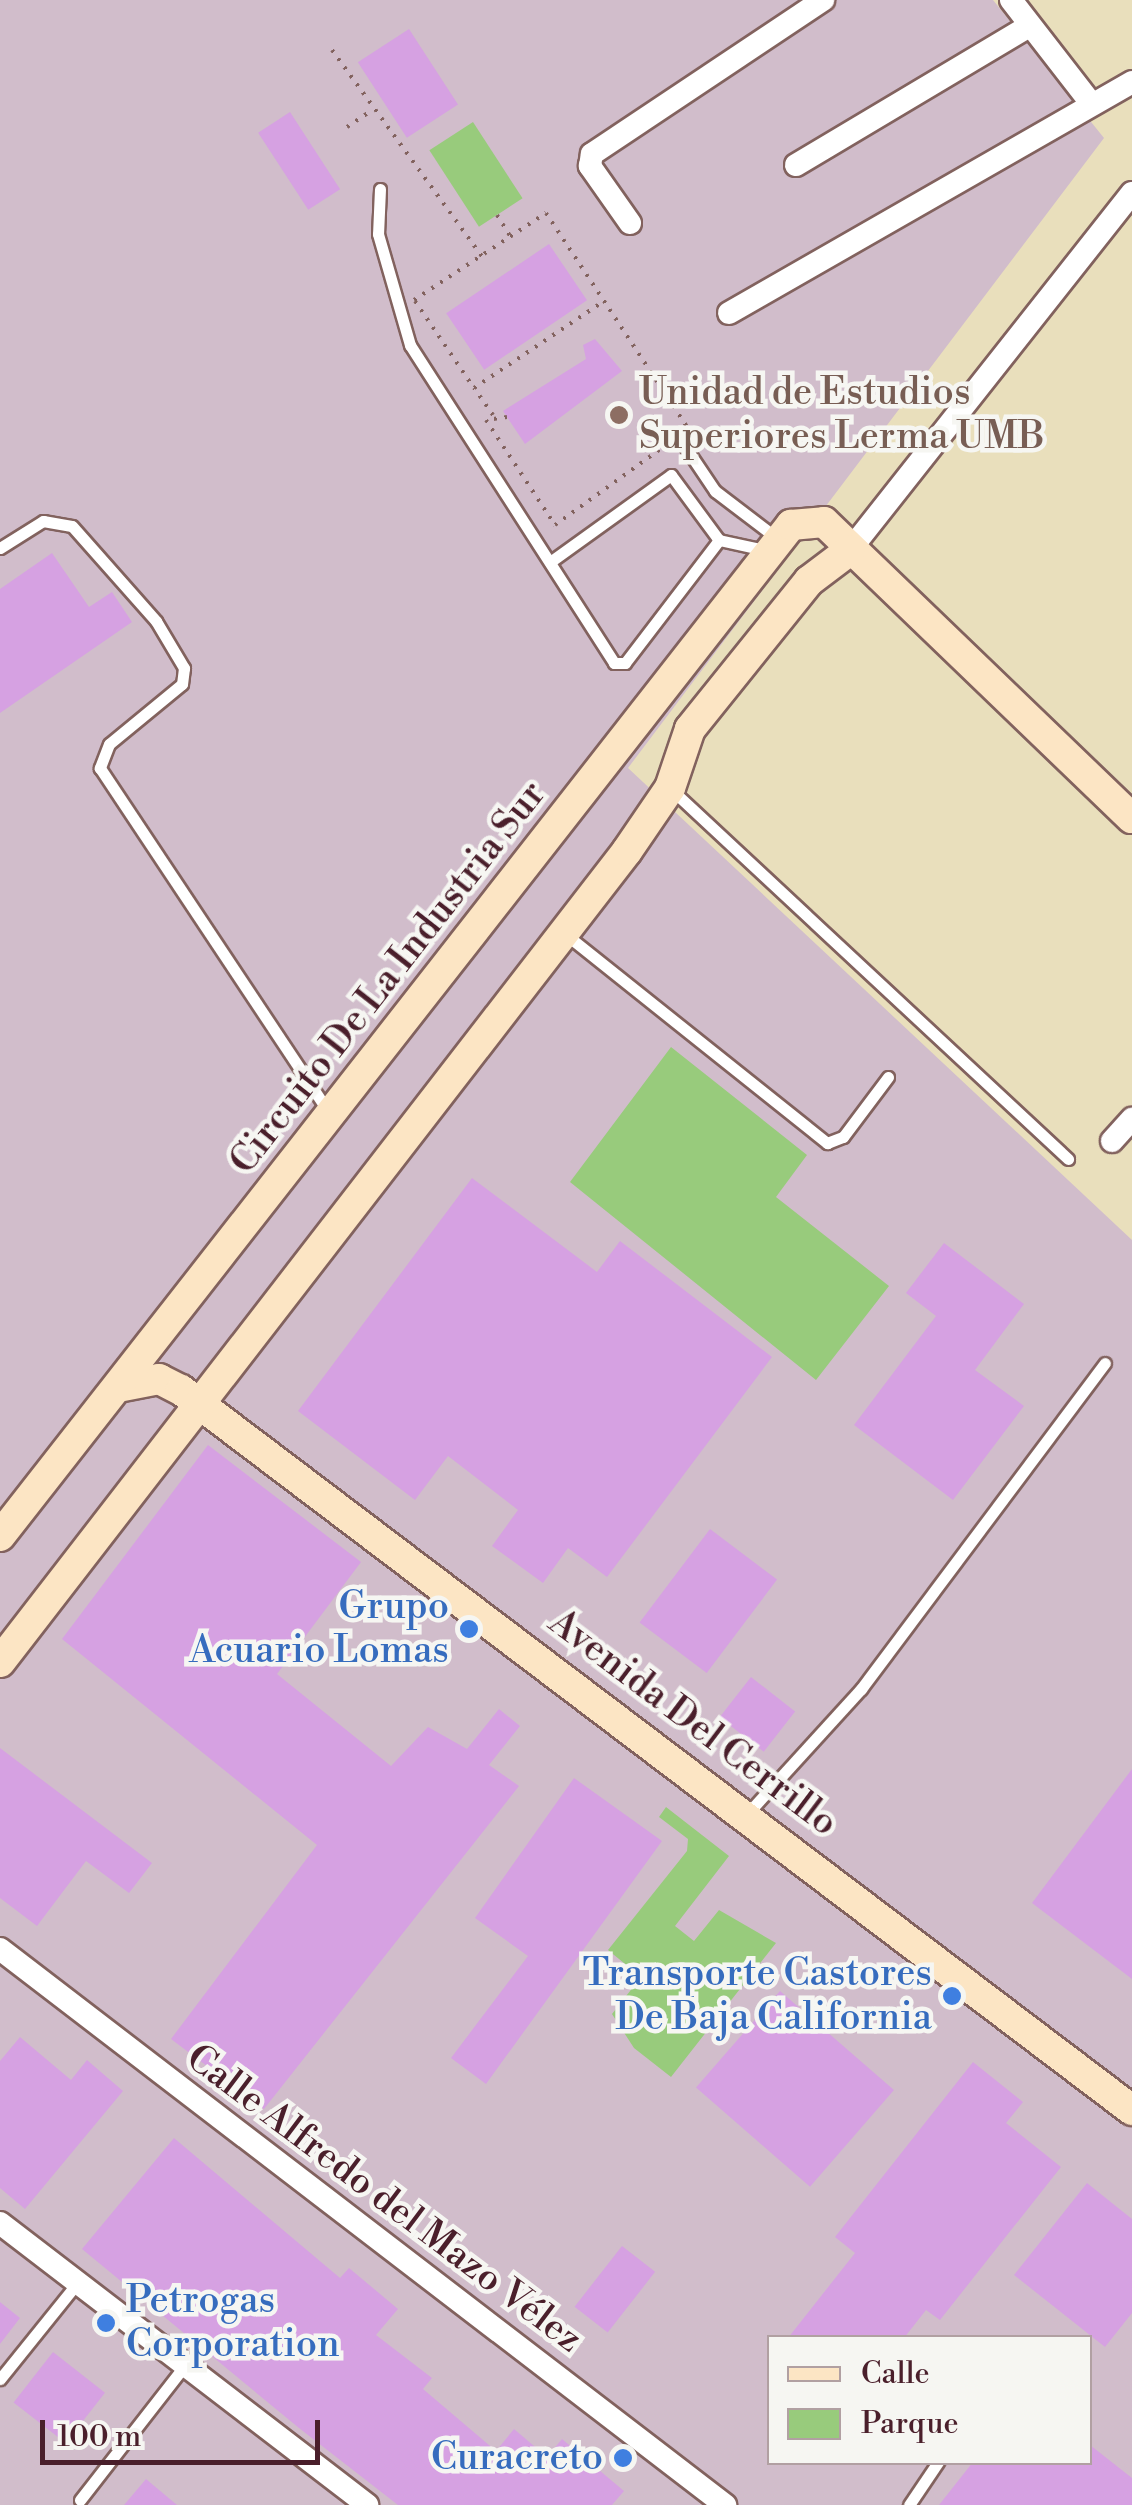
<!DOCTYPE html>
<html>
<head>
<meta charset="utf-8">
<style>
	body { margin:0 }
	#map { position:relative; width:1132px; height:2505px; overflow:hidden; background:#e9dfbc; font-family:"Libre Bodoni",serif }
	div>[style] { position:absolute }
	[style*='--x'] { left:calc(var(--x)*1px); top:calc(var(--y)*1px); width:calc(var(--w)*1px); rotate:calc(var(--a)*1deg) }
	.industrial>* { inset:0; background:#d1bdcb }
	.green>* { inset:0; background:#98cb7c; transform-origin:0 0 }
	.building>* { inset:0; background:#d6a1e2; transform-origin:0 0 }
	.path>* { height:4px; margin-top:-2px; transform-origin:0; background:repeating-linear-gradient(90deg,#82625e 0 2.5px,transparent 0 10.5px) }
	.roads { filter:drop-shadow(2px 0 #82625e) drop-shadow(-2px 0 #82625e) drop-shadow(0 2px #82625e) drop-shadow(0 -2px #82625e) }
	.lane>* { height:11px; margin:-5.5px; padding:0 5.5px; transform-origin:5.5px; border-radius:5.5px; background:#fff }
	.street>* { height:22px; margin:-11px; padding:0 11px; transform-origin:11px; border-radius:11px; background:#fff }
	.secondary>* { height:30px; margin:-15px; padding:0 15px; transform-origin:15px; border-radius:15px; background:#fce5c4 }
	.dots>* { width:28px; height:28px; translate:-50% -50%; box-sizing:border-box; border:5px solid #f6f6f2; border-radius:50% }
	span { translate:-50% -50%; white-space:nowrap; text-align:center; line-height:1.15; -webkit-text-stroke:9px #f6f6f2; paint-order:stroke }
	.education-label { font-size:38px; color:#785e54 }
	.left { translate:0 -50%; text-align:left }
	.street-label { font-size:38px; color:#4a1f2b }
	.shop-label { font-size:38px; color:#366cbe }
	.right { translate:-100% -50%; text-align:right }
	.legend { position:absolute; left:767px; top:2335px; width:325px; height:130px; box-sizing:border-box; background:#f6f6f2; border:2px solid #b1a0a2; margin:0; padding:12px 18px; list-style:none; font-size:30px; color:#4a1f2b }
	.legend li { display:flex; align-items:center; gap:20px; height:50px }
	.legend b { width:50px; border:2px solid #b1a0a2 }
	.scale { position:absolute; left:40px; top:2420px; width:280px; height:45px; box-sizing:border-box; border:5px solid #4a1f2b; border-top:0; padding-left:12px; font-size:30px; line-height:35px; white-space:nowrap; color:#4a1f2b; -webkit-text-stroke:8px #f6f6f2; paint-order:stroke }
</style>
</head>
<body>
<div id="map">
	<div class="industrial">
		<i style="clip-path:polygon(evenodd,0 0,993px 0,1104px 138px,628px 768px,1132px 1240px,1132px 2505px,0 2505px,0 0,770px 2338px,1090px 2338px,1090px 2462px,770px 2462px,770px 2338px)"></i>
	</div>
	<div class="green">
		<i style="left:473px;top:122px;width:91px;height:52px;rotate:57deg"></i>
		<i style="clip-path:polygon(671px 1047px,807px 1155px,776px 1197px,889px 1286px,816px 1380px,570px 1182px)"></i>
		<i style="clip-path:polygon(666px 1807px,729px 1856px,675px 1926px,694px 1941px,719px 1910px,776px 1943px,671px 2077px,634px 2048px,612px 2014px,641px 1977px,608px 1950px,687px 1851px,688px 1839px,659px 1817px)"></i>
	</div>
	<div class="building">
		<i style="left:409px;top:29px;width:90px;height:61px;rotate:57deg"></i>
		<i style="left:290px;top:112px;width:92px;height:38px;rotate:57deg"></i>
		<i style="left:549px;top:244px;width:68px;height:124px;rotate:56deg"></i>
		<i style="clip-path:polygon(595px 339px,622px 371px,525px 444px,503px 411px,586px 359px,583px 345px)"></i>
		<i style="clip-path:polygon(52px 553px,89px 607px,112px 592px,132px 622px,0 713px,0 589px)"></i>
		<i style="clip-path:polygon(472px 1178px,597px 1272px,620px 1241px,772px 1357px,607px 1577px,568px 1548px,543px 1583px,492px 1546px,518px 1510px,448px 1456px,415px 1500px,298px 1411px)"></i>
		<i style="clip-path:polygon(944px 1243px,1024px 1304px,975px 1370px,1024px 1406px,953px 1500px,854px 1425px,936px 1316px,906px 1293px)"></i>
		<i style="clip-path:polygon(208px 1445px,361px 1562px,277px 1674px,391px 1766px,428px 1727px,467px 1749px,499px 1709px,520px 1726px,489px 1765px,519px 1786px,264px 2109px,171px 2039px,317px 1845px,62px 1639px)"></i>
		<i style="left:710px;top:1529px;width:84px;height:117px;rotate:37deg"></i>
		<i style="left:751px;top:1677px;width:56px;height:51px;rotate:38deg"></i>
		<i style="clip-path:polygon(0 1748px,152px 1863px,129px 1893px,86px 1861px,37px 1926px,0 1898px)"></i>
		<i style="clip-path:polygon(1132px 1769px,1132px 1979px,1032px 1903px)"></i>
		<i style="clip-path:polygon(574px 1778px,662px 1841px,486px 2084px,451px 2058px,528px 1956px,475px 1918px)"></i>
		<i style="left:780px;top:1991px;width:151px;height:128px;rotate:41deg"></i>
		<i style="clip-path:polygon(20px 2037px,71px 2080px,87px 2060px,123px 2091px,25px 2209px,0 2188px,0 2061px)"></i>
		<i style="clip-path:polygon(973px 2062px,1023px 2102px,1006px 2123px,1061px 2167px,940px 2320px,926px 2310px,904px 2338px,788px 2338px,855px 2253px,835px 2237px)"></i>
		<i style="clip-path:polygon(174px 2138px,340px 2278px,349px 2268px,398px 2309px,376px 2335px,432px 2378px,423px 2389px,496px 2451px,514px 2429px,547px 2457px,562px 2439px,624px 2491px,612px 2505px,398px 2505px,299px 2428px,82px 2249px)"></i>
		<i style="clip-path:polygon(1087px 2183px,1132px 2219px,1132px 2313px,1105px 2347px,1014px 2275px)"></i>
		<i style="left:622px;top:2246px;width:42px;height:77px;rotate:38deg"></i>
		<i style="clip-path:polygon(0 2302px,20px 2318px,0 2344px)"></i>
		<i style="left:53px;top:2352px;width:66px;height:64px;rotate:38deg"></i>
		<i style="clip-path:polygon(1090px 2445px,1132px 2478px,1132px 2505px,939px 2505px,973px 2462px,1090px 2462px)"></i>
		<i style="clip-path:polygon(146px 2479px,177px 2505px,124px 2505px)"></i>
	</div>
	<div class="path">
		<i style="--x:332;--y:50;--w:257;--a:54"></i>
		<i style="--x:347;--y:127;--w:30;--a:-34"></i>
		<i style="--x:497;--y:215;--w:25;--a:58"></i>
		<i style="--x:414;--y:300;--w:158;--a:-33.4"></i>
		<i style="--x:546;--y:213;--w:258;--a:56.6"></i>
		<i style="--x:415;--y:301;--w:105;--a:55.9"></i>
		<i style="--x:493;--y:415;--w:33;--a:-125"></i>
		<i style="--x:474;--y:388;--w:156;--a:-33.8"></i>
		<i style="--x:507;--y:417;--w:21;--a:172"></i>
		<i style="--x:486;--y:420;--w:126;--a:56.7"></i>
		<i style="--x:555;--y:525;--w:137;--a:-35.8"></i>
	</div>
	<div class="roads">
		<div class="lane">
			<i style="--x:380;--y:189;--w:45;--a:92.5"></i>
			<i style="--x:378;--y:234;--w:116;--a:73.9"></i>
			<i style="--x:410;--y:345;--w:378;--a:57.3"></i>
			<i style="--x:614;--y:663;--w:11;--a:0"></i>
			<i style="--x:625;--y:663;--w:155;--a:-52.6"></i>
			<i style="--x:680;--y:439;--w:63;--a:56.1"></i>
			<i style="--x:715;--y:491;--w:79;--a:37.3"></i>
			<i style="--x:0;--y:548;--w:51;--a:-32.1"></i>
			<i style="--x:43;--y:521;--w:29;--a:10"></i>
			<i style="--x:72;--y:526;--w:127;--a:48.5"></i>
			<i style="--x:156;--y:621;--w:55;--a:59.2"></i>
			<i style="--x:184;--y:668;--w:16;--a:97"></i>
			<i style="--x:182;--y:684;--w:94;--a:140.6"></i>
			<i style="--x:109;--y:744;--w:26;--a:111"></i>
			<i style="--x:100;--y:768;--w:414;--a:56.4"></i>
			<i style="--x:550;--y:562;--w:149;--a:-35.7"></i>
			<i style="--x:671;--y:475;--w:81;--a:53.6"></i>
			<i style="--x:719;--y:540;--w:51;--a:12.4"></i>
			<i style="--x:673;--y:791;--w:540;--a:42.97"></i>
			<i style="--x:564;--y:933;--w:337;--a:38.6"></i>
			<i style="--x:827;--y:1143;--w:17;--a:-21"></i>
			<i style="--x:843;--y:1137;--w:75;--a:-53.1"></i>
			<i style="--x:748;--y:1813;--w:168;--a:-47.7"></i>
			<i style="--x:861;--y:1689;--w:407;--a:-53.2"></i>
			<i style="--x:0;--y:2379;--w:124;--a:-51.2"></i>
			<i style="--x:80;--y:2500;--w:171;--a:-52.1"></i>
			<i style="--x:909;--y:2505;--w:52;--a:-56"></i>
		</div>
		<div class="street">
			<i style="--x:1011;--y:0;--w:130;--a:52.2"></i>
			<i style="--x:796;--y:165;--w:271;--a:-30.8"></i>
			<i style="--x:630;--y:223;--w:70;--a:-125.1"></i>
			<i style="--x:590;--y:166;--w:12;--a:-81"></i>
			<i style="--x:592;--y:154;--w:278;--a:-33.7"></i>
			<i style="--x:729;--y:313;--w:465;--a:-29.8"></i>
			<i style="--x:850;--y:550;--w:455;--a:-51.7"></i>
			<i style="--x:1112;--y:1141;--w:30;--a:-48"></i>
			<i style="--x:0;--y:1949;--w:914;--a:37.48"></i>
			<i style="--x:0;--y:2223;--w:463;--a:37.5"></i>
		</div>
		<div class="secondary">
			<i style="--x:118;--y:1387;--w:42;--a:-11"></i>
			<i style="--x:159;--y:1379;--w:25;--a:27"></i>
			<i style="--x:181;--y:1390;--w:1193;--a:37.13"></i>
			<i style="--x:0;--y:1536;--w:1284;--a:-51.96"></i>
			<i style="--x:791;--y:525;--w:33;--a:-5"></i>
			<i style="--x:824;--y:522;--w:427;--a:43.9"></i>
			<i style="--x:0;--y:1662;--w:1025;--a:-52.29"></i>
			<i style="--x:627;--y:851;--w:76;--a:-55.7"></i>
			<i style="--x:670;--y:788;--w:62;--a:-71.3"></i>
			<i style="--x:690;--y:729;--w:190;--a:-51.2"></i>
			<i style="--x:809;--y:581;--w:51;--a:-37.1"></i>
		</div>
	</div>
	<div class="dots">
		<i style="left:619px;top:415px;background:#8d6e63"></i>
		<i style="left:469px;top:1629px;background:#3f7fe0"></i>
		<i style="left:952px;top:1996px;background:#3f7fe0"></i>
		<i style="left:106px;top:2323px;background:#3f7fe0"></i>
		<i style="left:623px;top:2458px;background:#3f7fe0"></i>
	</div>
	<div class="education-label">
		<span class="left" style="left:639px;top:415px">Unidad de Estudios<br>Superiores Lerma UMB</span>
	</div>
	<div class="street-label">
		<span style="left:388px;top:978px;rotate:-52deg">Circuito De La Industria Sur</span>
		<span style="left:693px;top:1723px;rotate:37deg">Avenida Del Cerrillo</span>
		<span style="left:384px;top:2199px;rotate:37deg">Calle Alfredo del Mazo Vélez</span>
	</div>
	<div class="shop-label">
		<span class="right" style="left:449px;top:1629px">Grupo<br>Acuario Lomas</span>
		<span class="right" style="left:932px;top:1996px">Transporte Castores<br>De Baja California</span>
		<span class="left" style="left:126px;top:2323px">Petrogas<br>Corporation</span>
		<span class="right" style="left:603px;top:2458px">Curacreto</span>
	</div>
	<ul class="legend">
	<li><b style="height:12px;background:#fce5c4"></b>Calle</li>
	<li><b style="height:28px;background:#98cb7c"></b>Parque</li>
	</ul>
	<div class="scale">100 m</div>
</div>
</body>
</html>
